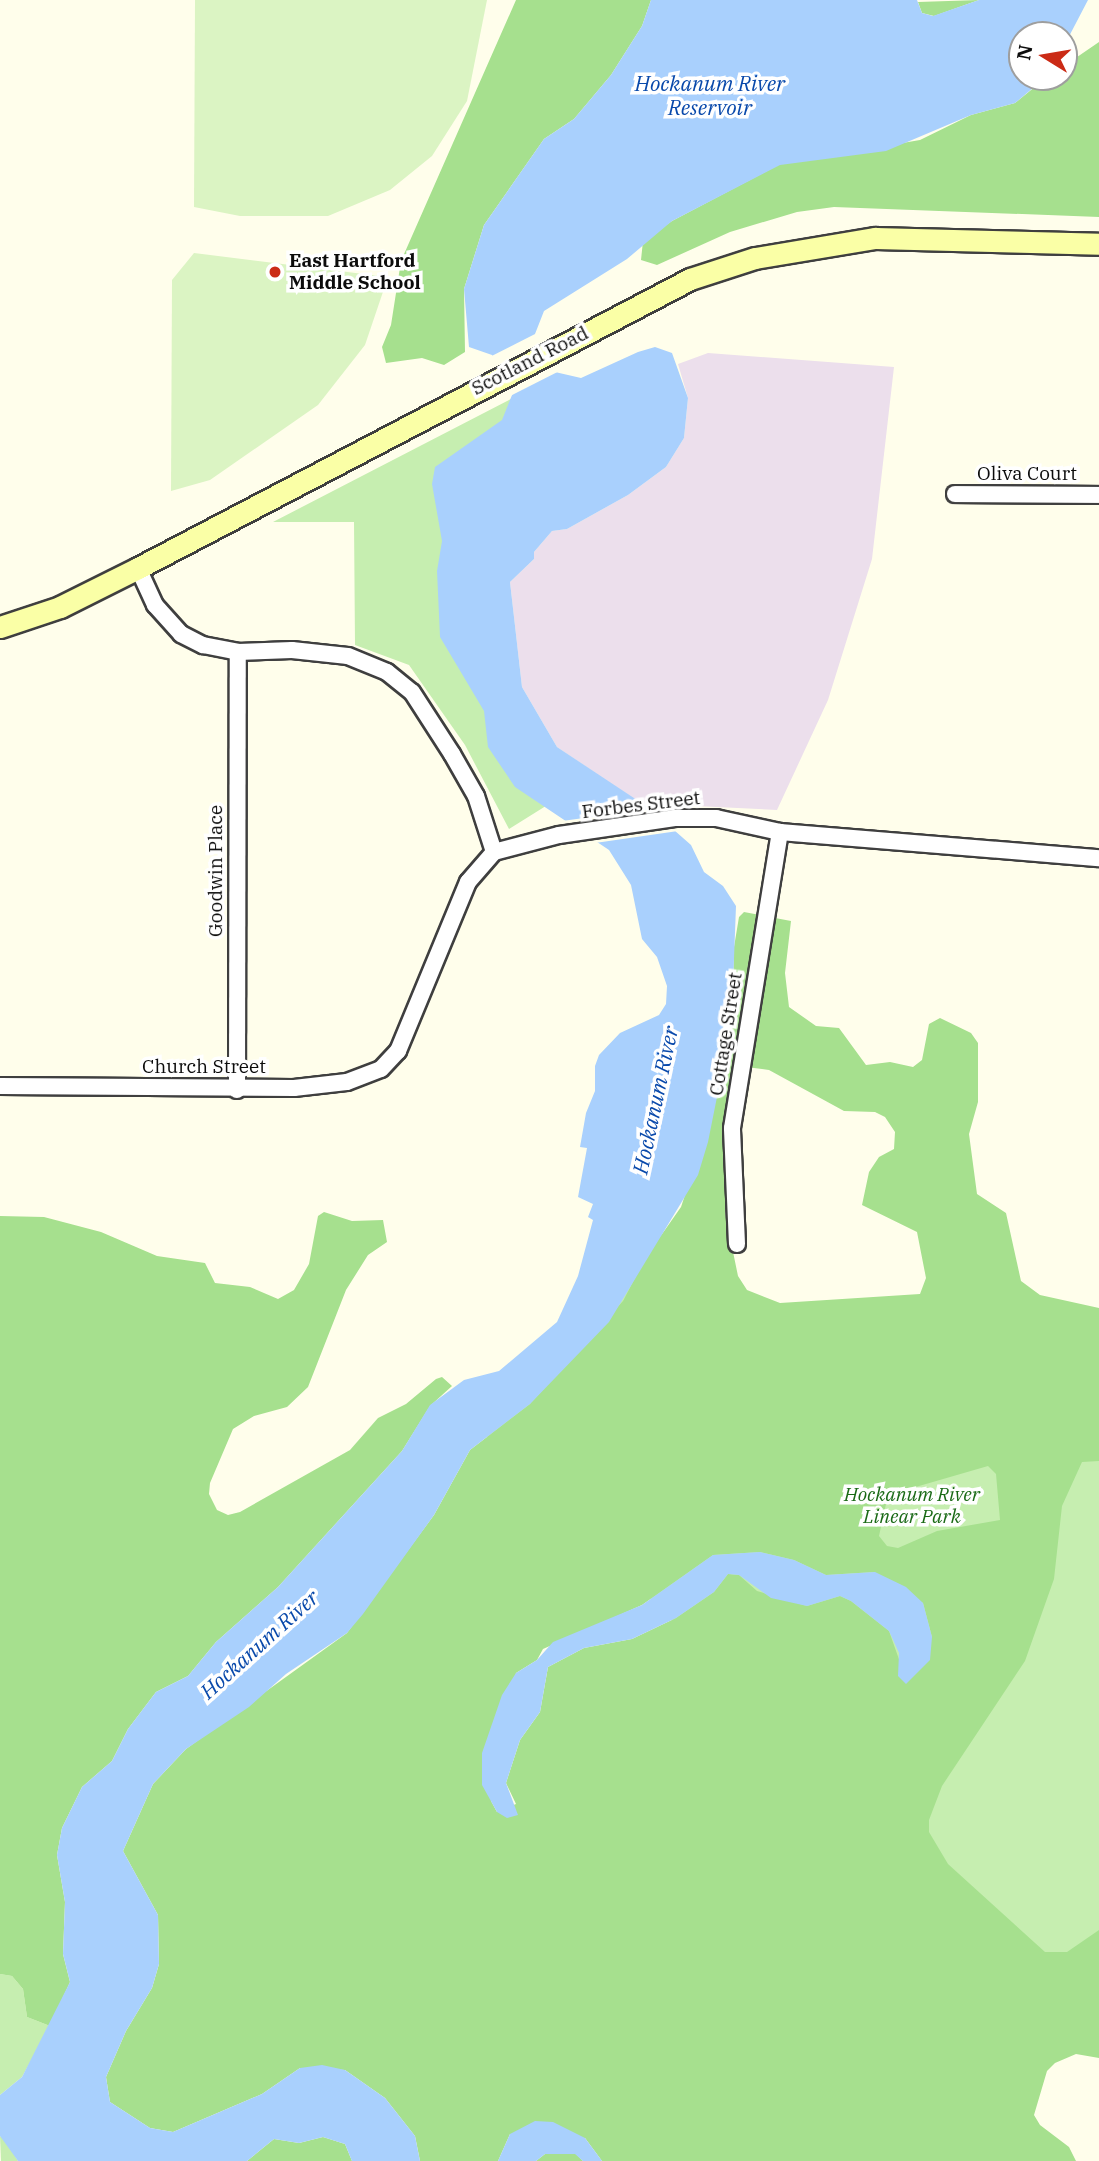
<!DOCTYPE html>
<html>
<head>
<meta charset="utf-8">
<style>
	body { margin:0 }
	#map { position:relative; width:1099px; height:2161px; overflow:hidden; background:#fffeeb; font-family:"IBM Plex Serif",serif }
	div>[style] { position:absolute }
	[style*='--x'] { left:calc(var(--x)*1px); top:calc(var(--y)*1px); width:calc(var(--w)*1px); rotate:calc(var(--a)*1deg) }
	.industrial>* { inset:0; background:#ecdfec }
	.green>* { inset:0; background:#c6eeb0 }
	.forest>* { inset:0; background:#a6e08e }
	.pitch>* { inset:0; background:#dbf4c3 }
	.water>* { inset:0; background:#a9d0fd }
	.pier>* { inset:0; background:#fffeeb; transform-origin:0 0 }
	.roads { filter:drop-shadow(2px 0 #3f3f3f) drop-shadow(-2px 0 #3f3f3f) drop-shadow(0 2px #3f3f3f) drop-shadow(0 -2px #3f3f3f) }
	.street>* { height:16px; margin:-8px; padding:0 8px; transform-origin:8px; border-radius:8px; background:#fff }
	.secondary>* { height:21px; margin:-10.5px; padding:0 10.5px; transform-origin:10.5px; border-radius:10.5px; background:#faffa6 }
	.dots>* { width:19px; height:19px; translate:-50% -50%; box-sizing:border-box; border:4px solid #fff; border-radius:50% }
	span { translate:-50% -50%; white-space:nowrap; text-align:center; line-height:1.15; -webkit-text-stroke:7px #fff; paint-order:stroke }
	.poi-label { font-size:19px; color:#0c0c0c; font-weight:700 }
	.left { translate:0 -50%; text-align:left }
	.street-label { font-size:19px; color:#0c0c0c }
	.park-label { font-size:19px; color:#1a6a16; font-style:italic }
	.water-label { font-size:21px; color:#0949ab; font-style:italic }
	.north { position:absolute; left:1008px; top:21px; width:70px; height:70px; box-sizing:border-box; background:#fff; border:2px solid #9e9e9e; border-radius:50%; rotate:281deg; font-size:19px; font-weight:700; line-height:28px; text-align:center; color:#0c0c0c }
	.north::after { content:''; display:block; margin:auto; width:24px; height:32px; background:#cb2b16; clip-path:polygon(50% 0,100% 100%,50% 72%,0 100%) }
</style>
</head>
<body>
<div id="map">
	<div class="industrial">
		<i style="clip-path:polygon(708px 353px,894px 367px,872px 559px,828px 700px,777px 810px,674px 805px,649px 809px,557px 747px,522px 687px,510px 582px,534px 559px,534px 552px,552px 531px,567px 529px,628px 495px,666px 467px,684px 438px,688px 398px,678px 364px)"></i>
	</div>
	<div class="green">
		<i style="clip-path:polygon(534px 387px,474px 606px,573px 789px,509px 829px,465px 745px,409px 665px,355px 645px,354px 522px,273px 522px)"></i>
		<i style="clip-path:polygon(721px 1177px,731px 1296px,1099px 1383px,1099px 2004px,1068px 2011px,470px 1420px)"></i>
		<i style="clip-path:polygon(0 1974px,12px 1976px,23px 1989px,27px 2017px,50px 2026px,22px 2077px,0 2095px)"></i>
		<i style="clip-path:polygon(0 2136px,5px 2139px,18px 2161px,1px 2161px)"></i>
	</div>
	<div class="forest">
		<i style="clip-path:polygon(516px 0,651px 0,642px 26px,611px 75px,574px 119px,544px 139px,484px 225px,464px 289px,465px 352px,444px 365px,422px 358px,386px 363px,382px 347px,391px 325px,401px 261px)"></i>
		<i style="clip-path:polygon(979px 0,934px 16px,922px 13px,918px 2px)"></i>
		<i style="clip-path:polygon(1099px 42px,1099px 217px,834px 207px,797px 212px,730px 232px,657px 265px,641px 260px,643px 241px,672px 221px,780px 164px,920px 140px,971px 115px,1015px 103px,1047px 77px,1064px 77px,1064px 66px)"></i>
		<i style="clip-path:polygon(evenodd,744px 912px,791px 921px,785px 973px,789px 1007px,816px 1026px,839px 1028px,866px 1065px,890px 1062px,913px 1067px,922px 1060px,929px 1024px,940px 1018px,971px 1033px,978px 1043px,978px 1102px,969px 1134px,977px 1194px,1006px 1213px,1021px 1281px,1040px 1295px,1099px 1308px,1099px 1461px,1082px 1462px,1062px 1506px,1054px 1579px,1025px 1661px,942px 1786px,929px 1820px,929px 1832px,948px 1864px,1045px 1952px,1067px 1952px,1099px 1930px,1099px 2058px,1076px 2054px,1055px 2063px,1047px 2071px,1034px 2115px,1040px 2125px,1069px 2147px,1076px 2161px,602px 2161px,585px 2138px,510px 2134px,498px 2161px,420px 2161px,415px 2136px,385px 2098px,345px 2070px,300px 2068px,262px 2094px,173px 2132px,150px 2128px,110px 2102px,106px 2077px,126px 2031px,152px 1988px,159px 1964px,158px 1915px,123px 1851px,153px 1784px,186px 1749px,347px 1633px,434px 1515px,470px 1450px,530px 1404px,623px 1301px,646px 1257px,681px 1207px,713px 1111px,733px 985px,734px 947px,739px 917px,744px 912px,746px 1067px,769px 1070px,844px 1111px,875px 1112px,885px 1117px,895px 1132px,894px 1149px,879px 1157px,869px 1172px,862px 1205px,917px 1232px,926px 1278px,920px 1294px,780px 1303px,747px 1290px,738px 1276px,725px 1213px,728px 1139px,746px 1067px,744px 912px,988px 1466px,996px 1474px,1000px 1520px,937px 1531px,898px 1548px,887px 1546px,879px 1536px,888px 1495px,988px 1466px,744px 912px,760px 1552px,794px 1560px,826px 1575px,874px 1572px,923px 1603px,932px 1637px,901px 1665px,889px 1631px,851px 1601px,840px 1596px,807px 1606px,757px 1591px,739px 1575px,728px 1574px,714px 1592px,676px 1618px,632px 1639px,584px 1648px,548px 1667px,540px 1712px,520px 1740px,506px 1783px,516px 1804px,497px 1812px,491px 1801px,516px 1673px,537px 1660px,543px 1649px,642px 1605px,713px 1555px,760px 1552px)"></i>
		<i style="clip-path:polygon(324px 1212px,352px 1221px,383px 1220px,387px 1242px,368px 1255px,346px 1290px,308px 1387px,287px 1407px,254px 1416px,233px 1429px,210px 1483px,209px 1494px,217px 1510px,228px 1515px,240px 1512px,350px 1450px,378px 1418px,406px 1404px,436px 1379px,442px 1377px,452px 1386px,430px 1406px,402px 1451px,278px 1587px,216px 1642px,188px 1676px,156px 1692px,128px 1729px,112px 1761px,82px 1787px,62px 1828px,57px 1855px,65px 1902px,63px 1954px,70px 1982px,50px 2026px,27px 2017px,23px 1989px,12px 1976px,0 1974px,0 1216px,44px 1217px,101px 1232px,157px 1256px,205px 1263px,215px 1283px,250px 1287px,278px 1299px,294px 1290px,309px 1264px,318px 1216px)"></i>
		<i style="clip-path:polygon(323px 2137px,345px 2144px,352px 2161px,247px 2161px,274px 2139px,299px 2143px)"></i>
		<i style="clip-path:polygon(575px 2153px,583px 2161px,536px 2161px,545px 2154px)"></i>
	</div>
	<div class="pitch">
		<i style="clip-path:polygon(195px 0,487px 0,467px 101px,432px 156px,390px 190px,328px 216px,240px 216px,194px 207px)"></i>
		<i style="clip-path:polygon(194px 253px,388px 277px,365px 345px,318px 405px,210px 480px,171px 491px,172px 280px)"></i>
	</div>
	<div class="water">
		<i style="clip-path:polygon(651px 0,917px 0,922px 13px,933px 16px,979px 0,1088px 0,1064px 46px,1064px 35px,1022px 35px,1022px 77px,1046px 77px,1015px 103px,971px 115px,886px 151px,780px 165px,672px 221px,627px 259px,544px 311px,535px 334px,555px 372px,581px 378px,638px 352px,655px 347px,672px 353px,688px 398px,684px 438px,666px 467px,628px 495px,567px 529px,552px 531px,534px 552px,534px 559px,510px 582px,522px 687px,557px 747px,649px 808px,691px 845px,704px 872px,723px 886px,736px 906px,733px 985px,721px 1037px,719px 1087px,708px 1142px,698px 1175px,609px 1322px,530px 1404px,470px 1450px,434px 1515px,363px 1614px,347px 1633px,286px 1674px,249px 1707px,186px 1749px,153px 1784px,123px 1851px,158px 1915px,159px 1964px,152px 1988px,126px 2031px,106px 2077px,110px 2102px,150px 2128px,173px 2132px,262px 2094px,300px 2068px,322px 2065px,345px 2070px,385px 2098px,415px 2136px,420px 2161px,352px 2161px,345px 2144px,323px 2137px,299px 2143px,274px 2139px,247px 2161px,18px 2161px,0 2136px,0 2095px,22px 2077px,70px 1982px,63px 1954px,65px 1902px,57px 1855px,62px 1828px,82px 1787px,112px 1761px,128px 1729px,156px 1692px,188px 1676px,216px 1642px,278px 1587px,402px 1451px,430px 1405px,464px 1380px,499px 1371px,557px 1322px,578px 1276px,593px 1220px,588px 1217px,593px 1204px,578px 1197px,587px 1148px,580px 1147px,586px 1113px,595px 1091px,595px 1066px,599px 1055px,620px 1033px,659px 1015px,666px 1004px,667px 986px,657px 957px,642px 939px,631px 885px,609px 850px,515px 787px,488px 747px,484px 711px,440px 637px,437px 571px,442px 541px,432px 484px,435px 467px,502px 420px,514px 390px,492px 355px,469px 347px,464px 289px,484px 225px,544px 139px,574px 119px,611px 75px,642px 26px)"></i>
		<i style="clip-path:polygon(760px 1552px,794px 1560px,826px 1575px,875px 1572px,906px 1587px,923px 1603px,932px 1637px,930px 1660px,906px 1684px,898px 1676px,899px 1653px,889px 1631px,851px 1601px,840px 1596px,807px 1606px,771px 1598px,739px 1575px,728px 1574px,714px 1592px,676px 1618px,632px 1639px,584px 1648px,548px 1667px,540px 1712px,520px 1740px,506px 1783px,518px 1815px,507px 1818px,497px 1812px,482px 1785px,482px 1753px,502px 1695px,516px 1673px,537px 1660px,553px 1642px,642px 1605px,713px 1555px)"></i>
		<i style="clip-path:polygon(535px 2121px,553px 2122px,585px 2138px,602px 2161px,583px 2161px,575px 2154px,545px 2154px,536px 2161px,498px 2161px,510px 2134px)"></i>
	</div>
	<div class="pier">
		<i style="left:537px;top:333px;width:44px;height:52px;rotate:63deg"></i>
		<i style="clip-path:polygon(650px 809px,678px 831px,595px 843px,562px 821px)"></i>
	</div>
	<div class="roads">
		<div class="street">
			<i style="--x:955;--y:494;--w:144;--a:0.4"></i>
			<i style="--x:138;--y:568;--w:41;--a:65.3"></i>
			<i style="--x:155;--y:605;--w:39;--a:48"></i>
			<i style="--x:181;--y:634;--w:25;--a:27"></i>
			<i style="--x:203;--y:645;--w:36;--a:11"></i>
			<i style="--x:238;--y:652;--w:54;--a:-2.1"></i>
			<i style="--x:292;--y:650;--w:56;--a:6.1"></i>
			<i style="--x:348;--y:656;--w:42;--a:22.3"></i>
			<i style="--x:387;--y:672;--w:32;--a:39"></i>
			<i style="--x:412;--y:692;--w:74;--a:57.2"></i>
			<i style="--x:452;--y:754;--w:48;--a:60.3"></i>
			<i style="--x:476;--y:796;--w:59;--a:72.2"></i>
			<i style="--x:0;--y:1086;--w:294;--a:0.4"></i>
			<i style="--x:294;--y:1088;--w:53;--a:-6.5"></i>
			<i style="--x:347;--y:1082;--w:36;--a:-21"></i>
			<i style="--x:381;--y:1069;--w:25;--a:-47"></i>
			<i style="--x:398;--y:1051;--w:183;--a:-67.5"></i>
			<i style="--x:468;--y:882;--w:40;--a:-49"></i>
			<i style="--x:494;--y:852;--w:67;--a:-14.7"></i>
			<i style="--x:559;--y:835;--w:117;--a:-8.3"></i>
			<i style="--x:675;--y:818;--w:41;--a:0"></i>
			<i style="--x:716;--y:818;--w:66;--a:12.3"></i>
			<i style="--x:780;--y:832;--w:320;--a:4.7"></i>
			<i style="--x:237;--y:1090;--w:438;--a:-89.9"></i>
			<i style="--x:737;--y:1244;--w:116;--a:-92.5"></i>
			<i style="--x:732;--y:1128;--w:300;--a:-80.8"></i>
		</div>
		<div class="secondary">
			<i style="--x:0;--y:627;--w:63;--a:-18.4"></i>
			<i style="--x:60;--y:607;--w:87;--a:-26.6"></i>
			<i style="--x:138;--y:568;--w:623;--a:-27.63"></i>
			<i style="--x:690;--y:279;--w:68;--a:-17.9"></i>
			<i style="--x:755;--y:258;--w:122;--a:-9.5"></i>
			<i style="--x:875;--y:238;--w:224;--a:1.5"></i>
		</div>
	</div>
	<div class="dots">
		<i style="left:275px;top:272px;background:#cb2b16"></i>
	</div>
	<div class="poi-label">
		<span class="left" style="left:289px;top:272px">East Hartford<br>Middle School</span>
	</div>
	<div class="street-label">
		<span style="left:530px;top:361px;rotate:-27deg">Scotland Road</span>
		<span style="left:1027px;top:474px">Oliva Court</span>
		<span style="left:641px;top:805px;rotate:-7deg">Forbes Street</span>
		<span style="left:216px;top:871px;rotate:-90deg">Goodwin Place</span>
		<span style="left:726px;top:1034px;rotate:-81deg">Cottage Street</span>
		<span style="left:204px;top:1067px">Church Street</span>
	</div>
	<div class="park-label">
		<span style="left:912px;top:1506px">Hockanum River<br>Linear Park</span>
	</div>
	<div class="water-label">
		<span style="left:710px;top:95px">Hockanum River<br>Reservoir</span>
		<span style="left:655px;top:1100px;rotate:-78deg">Hockanum River</span>
		<span style="left:259px;top:1644px;rotate:-42deg">Hockanum River</span>
	</div>
	<div class="north">N</div>
</div>
</body>
</html>
